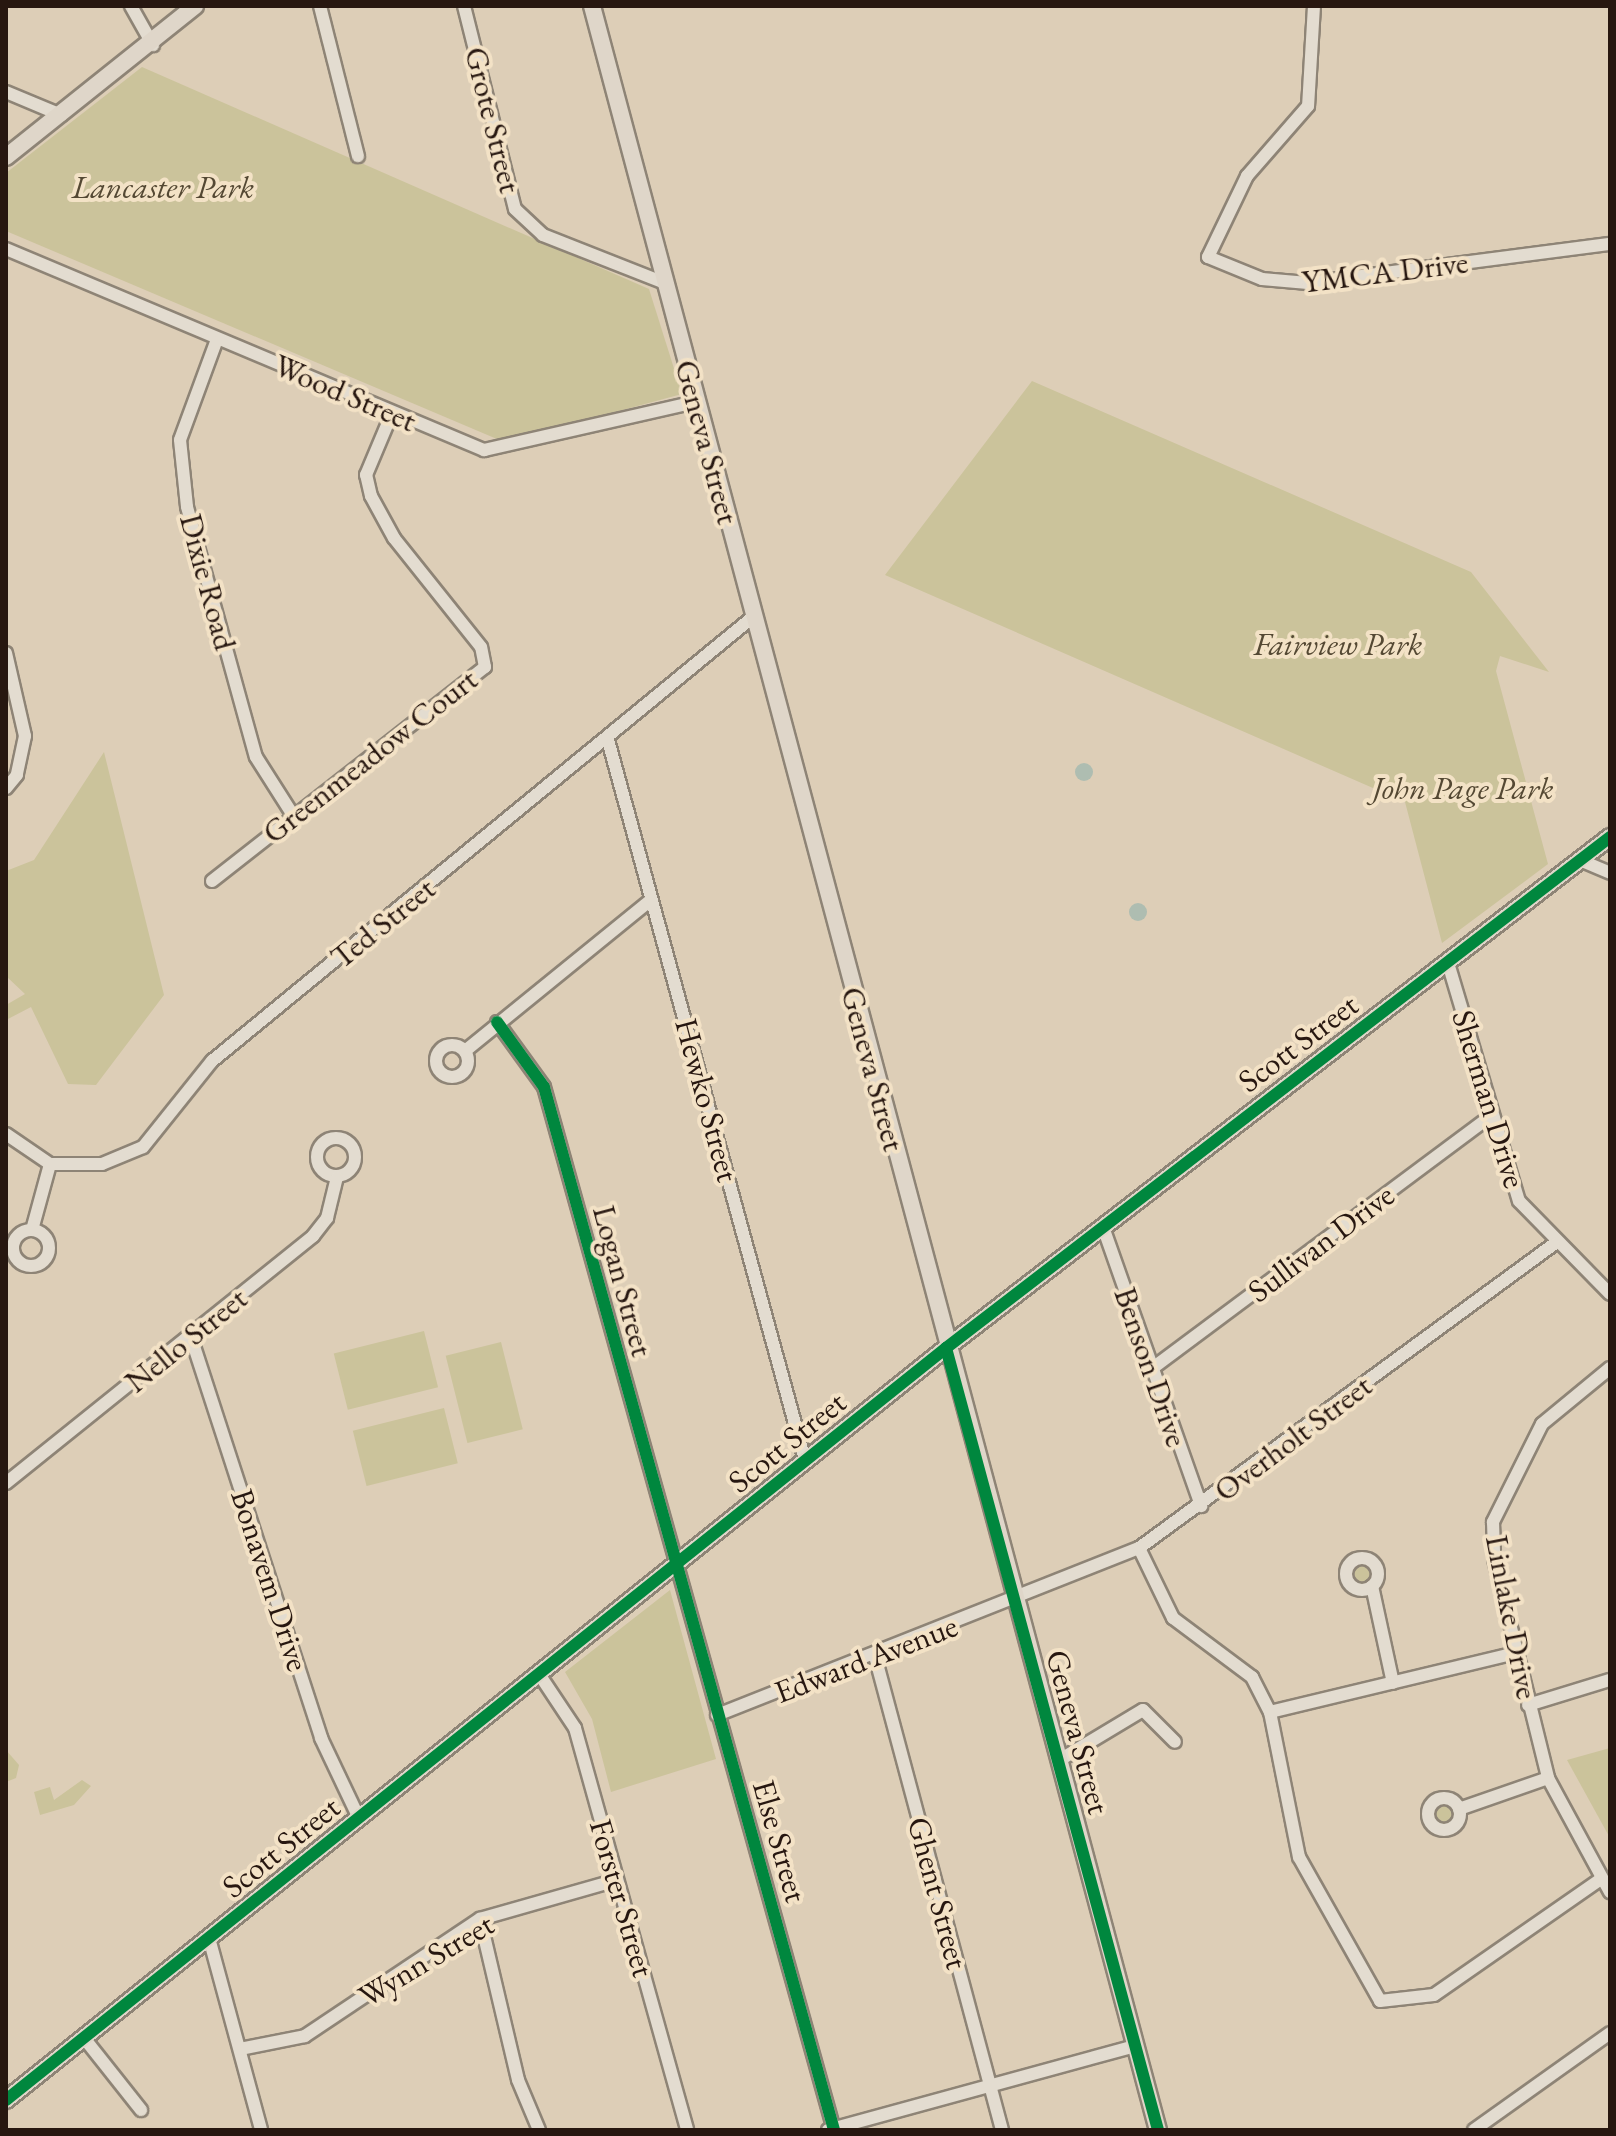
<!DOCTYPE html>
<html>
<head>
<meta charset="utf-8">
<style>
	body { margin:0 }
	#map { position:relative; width:1616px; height:2136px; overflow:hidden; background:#ddceb7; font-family:"EB Garamond",serif }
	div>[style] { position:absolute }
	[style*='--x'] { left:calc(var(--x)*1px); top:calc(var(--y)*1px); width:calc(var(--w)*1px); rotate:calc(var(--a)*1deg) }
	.green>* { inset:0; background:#cbc39b; transform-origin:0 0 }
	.round { border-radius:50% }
	.water>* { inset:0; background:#aebdb1 }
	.roads { filter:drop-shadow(2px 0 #8e8476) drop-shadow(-2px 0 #8e8476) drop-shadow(0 2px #8e8476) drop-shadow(0 -2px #8e8476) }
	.minor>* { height:12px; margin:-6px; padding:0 6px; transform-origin:6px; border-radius:6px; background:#e3dcd0 }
	.minor>.ring { margin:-6px; padding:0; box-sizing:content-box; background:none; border:12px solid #e3dcd0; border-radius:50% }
	.major>* { height:16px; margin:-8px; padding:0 8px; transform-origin:8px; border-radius:8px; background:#dfd6c9 }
	.cycleway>* { height:12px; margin:-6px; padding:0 6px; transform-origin:6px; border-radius:6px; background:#00873e }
	span { translate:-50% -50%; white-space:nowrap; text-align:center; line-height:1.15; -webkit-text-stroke:8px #f3e2c6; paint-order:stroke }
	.street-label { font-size:32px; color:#271710 }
	.park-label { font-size:32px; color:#544833; font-style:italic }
	.frame { position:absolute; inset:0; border:8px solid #271710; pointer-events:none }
</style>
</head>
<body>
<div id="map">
	<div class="green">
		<i style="clip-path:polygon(142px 67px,649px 289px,682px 394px,504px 442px,6px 231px,6px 173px)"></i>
		<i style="clip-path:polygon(1032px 381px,1471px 572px,1549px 672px,1500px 656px,1496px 671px,1548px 864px,1442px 943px,1405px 802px,885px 575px)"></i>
		<i style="clip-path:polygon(104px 752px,164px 995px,96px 1085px,68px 1084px,31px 1007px,6px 1020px,6px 1005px,25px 994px,6px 976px,6px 871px,34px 860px)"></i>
		<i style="left:424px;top:1331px;width:58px;height:93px;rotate:76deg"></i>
		<i style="left:501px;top:1342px;width:90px;height:57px;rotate:76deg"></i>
		<i style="left:444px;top:1408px;width:57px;height:94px;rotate:76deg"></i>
		<i class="round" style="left:1352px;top:1563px;width:20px;height:20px"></i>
		<i style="clip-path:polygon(670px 1590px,716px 1759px,611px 1792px,592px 1719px,565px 1672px)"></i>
		<i style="clip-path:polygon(1610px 1748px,1610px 1838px,1567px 1760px)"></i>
		<i style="clip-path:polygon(6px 1750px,19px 1765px,16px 1778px,6px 1782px)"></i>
		<i style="clip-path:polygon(82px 1780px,91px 1786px,74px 1805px,40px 1815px,34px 1792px,50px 1787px,54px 1800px)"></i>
		<i class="round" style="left:1434px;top:1804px;width:20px;height:20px"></i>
	</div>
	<div class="water">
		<i class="round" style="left:1075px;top:763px;width:18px;height:18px"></i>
		<i class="round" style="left:1129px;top:903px;width:18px;height:18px"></i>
	</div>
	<div class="roads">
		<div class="minor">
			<i style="--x:131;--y:6;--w:45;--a:60.6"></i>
			<i style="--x:320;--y:6;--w:155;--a:75.8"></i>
			<i style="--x:464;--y:6;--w:209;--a:75.9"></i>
			<i style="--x:515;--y:209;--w:38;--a:43"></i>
			<i style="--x:543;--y:235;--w:131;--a:21.5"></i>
			<i style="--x:1314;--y:6;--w:100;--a:93.4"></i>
			<i style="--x:1308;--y:106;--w:93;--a:131.1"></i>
			<i style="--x:1247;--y:176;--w:90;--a:115.7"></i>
			<i style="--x:1208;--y:257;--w:58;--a:22.2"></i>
			<i style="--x:1262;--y:279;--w:46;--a:5"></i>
			<i style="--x:1308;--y:283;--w:305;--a:-7.4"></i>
			<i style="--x:6;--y:92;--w:60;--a:22.7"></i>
			<i style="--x:6;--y:249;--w:519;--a:22.81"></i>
			<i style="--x:484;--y:450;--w:217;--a:-12.8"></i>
			<i style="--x:216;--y:342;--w:104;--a:110.2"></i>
			<i style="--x:180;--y:440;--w:67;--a:84"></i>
			<i style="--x:187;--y:507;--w:259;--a:74.6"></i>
			<i style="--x:256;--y:757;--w:69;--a:57.5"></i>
			<i style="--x:6;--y:653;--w:85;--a:77.1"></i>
			<i style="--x:25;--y:736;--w:40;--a:102"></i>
			<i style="--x:17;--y:775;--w:17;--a:130"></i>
			<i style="--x:608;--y:740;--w:746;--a:74.7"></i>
			<i style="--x:1580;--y:860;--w:33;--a:23"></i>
			<i style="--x:212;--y:881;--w:347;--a:-38.1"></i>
			<i style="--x:485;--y:667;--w:20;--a:-101"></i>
			<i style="--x:481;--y:647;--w:139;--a:-128.6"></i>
			<i style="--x:394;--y:538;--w:48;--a:-118.7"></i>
			<i style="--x:371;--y:496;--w:22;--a:-103"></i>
			<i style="--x:366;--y:475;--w:67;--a:-67.2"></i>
			<i style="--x:1448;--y:963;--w:248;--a:73.4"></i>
			<i style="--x:1519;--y:1201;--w:130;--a:45.6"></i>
			<i style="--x:497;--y:1022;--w:80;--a:54.1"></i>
			<i style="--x:544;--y:1087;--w:1083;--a:74.46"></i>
			<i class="ring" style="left:436px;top:1045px;width:20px;height:20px"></i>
			<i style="--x:465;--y:1051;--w:240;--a:-39.1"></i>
			<i style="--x:6;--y:1134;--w:53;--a:34.3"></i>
			<i style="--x:50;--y:1164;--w:52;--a:0"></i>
			<i style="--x:102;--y:1164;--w:44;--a:-22.5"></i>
			<i style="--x:143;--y:1147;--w:110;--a:-51.3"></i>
			<i style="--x:212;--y:1061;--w:700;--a:-39.38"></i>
			<i class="ring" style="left:317px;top:1138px;width:26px;height:26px"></i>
			<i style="--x:1103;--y:1227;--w:296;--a:70.6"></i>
			<i style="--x:32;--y:1230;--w:68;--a:-74.7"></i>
			<i class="ring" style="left:13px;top:1230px;width:24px;height:24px"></i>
			<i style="--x:191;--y:1337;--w:422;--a:72"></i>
			<i style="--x:321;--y:1738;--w:89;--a:64.6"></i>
			<i style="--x:1610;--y:1368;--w:88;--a:140.5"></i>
			<i style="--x:1542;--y:1424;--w:110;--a:116.6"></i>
			<i style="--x:1493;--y:1522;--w:37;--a:88"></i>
			<i style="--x:1494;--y:1559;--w:226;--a:76.1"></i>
			<i style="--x:1548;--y:1778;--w:130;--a:61.5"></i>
			<i style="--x:1150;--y:1370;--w:427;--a:-36.7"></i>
			<i style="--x:6;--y:1483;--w:394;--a:-38.8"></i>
			<i style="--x:313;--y:1236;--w:23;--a:-52"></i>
			<i style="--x:327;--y:1218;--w:42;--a:-76.3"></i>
			<i style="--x:1139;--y:1548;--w:78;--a:64.1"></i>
			<i style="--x:1173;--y:1618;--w:99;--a:36.8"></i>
			<i style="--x:1252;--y:1677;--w:39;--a:63"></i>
			<i style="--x:1270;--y:1712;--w:148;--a:78.7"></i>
			<i style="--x:1299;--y:1857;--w:165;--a:60.6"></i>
			<i style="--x:1380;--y:2001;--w:54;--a:-6.3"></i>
			<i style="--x:1434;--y:1995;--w:203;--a:-34.8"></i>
			<i class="ring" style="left:1346px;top:1558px;width:20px;height:20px"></i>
			<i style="--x:1372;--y:1586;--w:99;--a:77.8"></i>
			<i style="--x:875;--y:1656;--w:491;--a:75"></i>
			<i style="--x:539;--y:1674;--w:65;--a:56.3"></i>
			<i style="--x:575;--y:1728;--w:417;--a:74.4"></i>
			<i style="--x:1528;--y:1705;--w:86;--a:-17"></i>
			<i style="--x:1270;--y:1712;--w:252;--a:-13.5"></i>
			<i style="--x:717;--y:1715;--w:454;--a:-21.6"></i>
			<i style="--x:1139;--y:1548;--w:514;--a:-36.22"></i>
			<i style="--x:1058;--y:1761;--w:99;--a:-31"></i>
			<i style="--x:1143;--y:1710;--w:45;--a:45"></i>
			<i class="ring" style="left:1428px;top:1798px;width:20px;height:20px"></i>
			<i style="--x:1459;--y:1809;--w:94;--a:-19.2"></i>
			<i style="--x:480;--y:1919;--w:165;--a:76.7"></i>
			<i style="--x:518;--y:2080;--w:54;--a:67.2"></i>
			<i style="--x:209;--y:1938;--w:199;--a:74.8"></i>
			<i style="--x:84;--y:2038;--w:92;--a:51.6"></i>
			<i style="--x:240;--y:2049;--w:66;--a:-11.3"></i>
			<i style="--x:305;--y:2036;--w:211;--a:-33.8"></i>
			<i style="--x:480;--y:1919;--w:142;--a:-15.9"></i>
			<i style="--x:828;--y:2130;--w:318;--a:-15.3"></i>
			<i style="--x:1474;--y:2130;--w:167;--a:-35.5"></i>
		</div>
		<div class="major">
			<i style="--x:592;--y:6;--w:2198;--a:75.08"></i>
			<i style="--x:6;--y:157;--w:242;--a:-38.6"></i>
			<i style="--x:6;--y:2100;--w:1204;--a:-38.66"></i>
			<i style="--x:946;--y:1348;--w:838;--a:-37.58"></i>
		</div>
	</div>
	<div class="cycleway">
		<i style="--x:497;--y:1022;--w:80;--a:54.1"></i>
		<i style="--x:544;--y:1087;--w:1083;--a:74.46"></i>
		<i style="--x:946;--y:1348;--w:810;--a:74.83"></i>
		<i style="--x:6;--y:2100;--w:1204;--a:-38.66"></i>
		<i style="--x:946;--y:1348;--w:838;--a:-37.58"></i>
	</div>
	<div class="street-label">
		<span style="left:493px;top:120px;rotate:76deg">Grote Street</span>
		<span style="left:1385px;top:272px;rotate:-7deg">YMCA Drive</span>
		<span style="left:345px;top:393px;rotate:23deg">Wood Street</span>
		<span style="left:707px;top:442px;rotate:75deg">Geneva Street</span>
		<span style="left:208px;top:582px;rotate:75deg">Dixie Road</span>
		<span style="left:370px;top:756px;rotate:-38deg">Greenmeadow Court</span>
		<span style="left:383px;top:923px;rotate:-39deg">Ted Street</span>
		<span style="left:1298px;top:1043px;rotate:-37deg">Scott Street</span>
		<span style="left:873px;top:1069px;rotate:75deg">Geneva Street</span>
		<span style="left:1489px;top:1099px;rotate:73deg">Sherman Drive</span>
		<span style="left:707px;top:1100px;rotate:75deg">Hewko Street</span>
		<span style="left:1321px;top:1243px;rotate:-37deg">Sullivan Drive</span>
		<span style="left:623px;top:1281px;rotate:75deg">Logan Street</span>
		<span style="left:186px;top:1340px;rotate:-39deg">Nello Street</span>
		<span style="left:1151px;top:1367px;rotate:71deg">Benson Drive</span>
		<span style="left:1293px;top:1438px;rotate:-37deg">Overholt Street</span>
		<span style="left:787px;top:1442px;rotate:-39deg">Scott Street</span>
		<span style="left:270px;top:1580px;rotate:72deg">Bonavem Drive</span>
		<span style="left:1512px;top:1617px;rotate:79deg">Linlake Drive</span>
		<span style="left:866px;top:1659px;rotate:-21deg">Edward Avenue</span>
		<span style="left:1078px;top:1732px;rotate:75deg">Geneva Street</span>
		<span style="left:780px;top:1841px;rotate:74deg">Else Street</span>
		<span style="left:281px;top:1847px;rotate:-39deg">Scott Street</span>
		<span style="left:938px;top:1893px;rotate:75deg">Ghent Street</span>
		<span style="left:622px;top:1898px;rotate:74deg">Forster Street</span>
		<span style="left:426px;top:1960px;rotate:-31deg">Wynn Street</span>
	</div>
	<div class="park-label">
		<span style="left:163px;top:187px">Lancaster Park</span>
		<span style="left:1338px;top:644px">Fairview Park</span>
		<span style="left:1463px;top:788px">John Page Park</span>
	</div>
	<div class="frame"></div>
</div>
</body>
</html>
